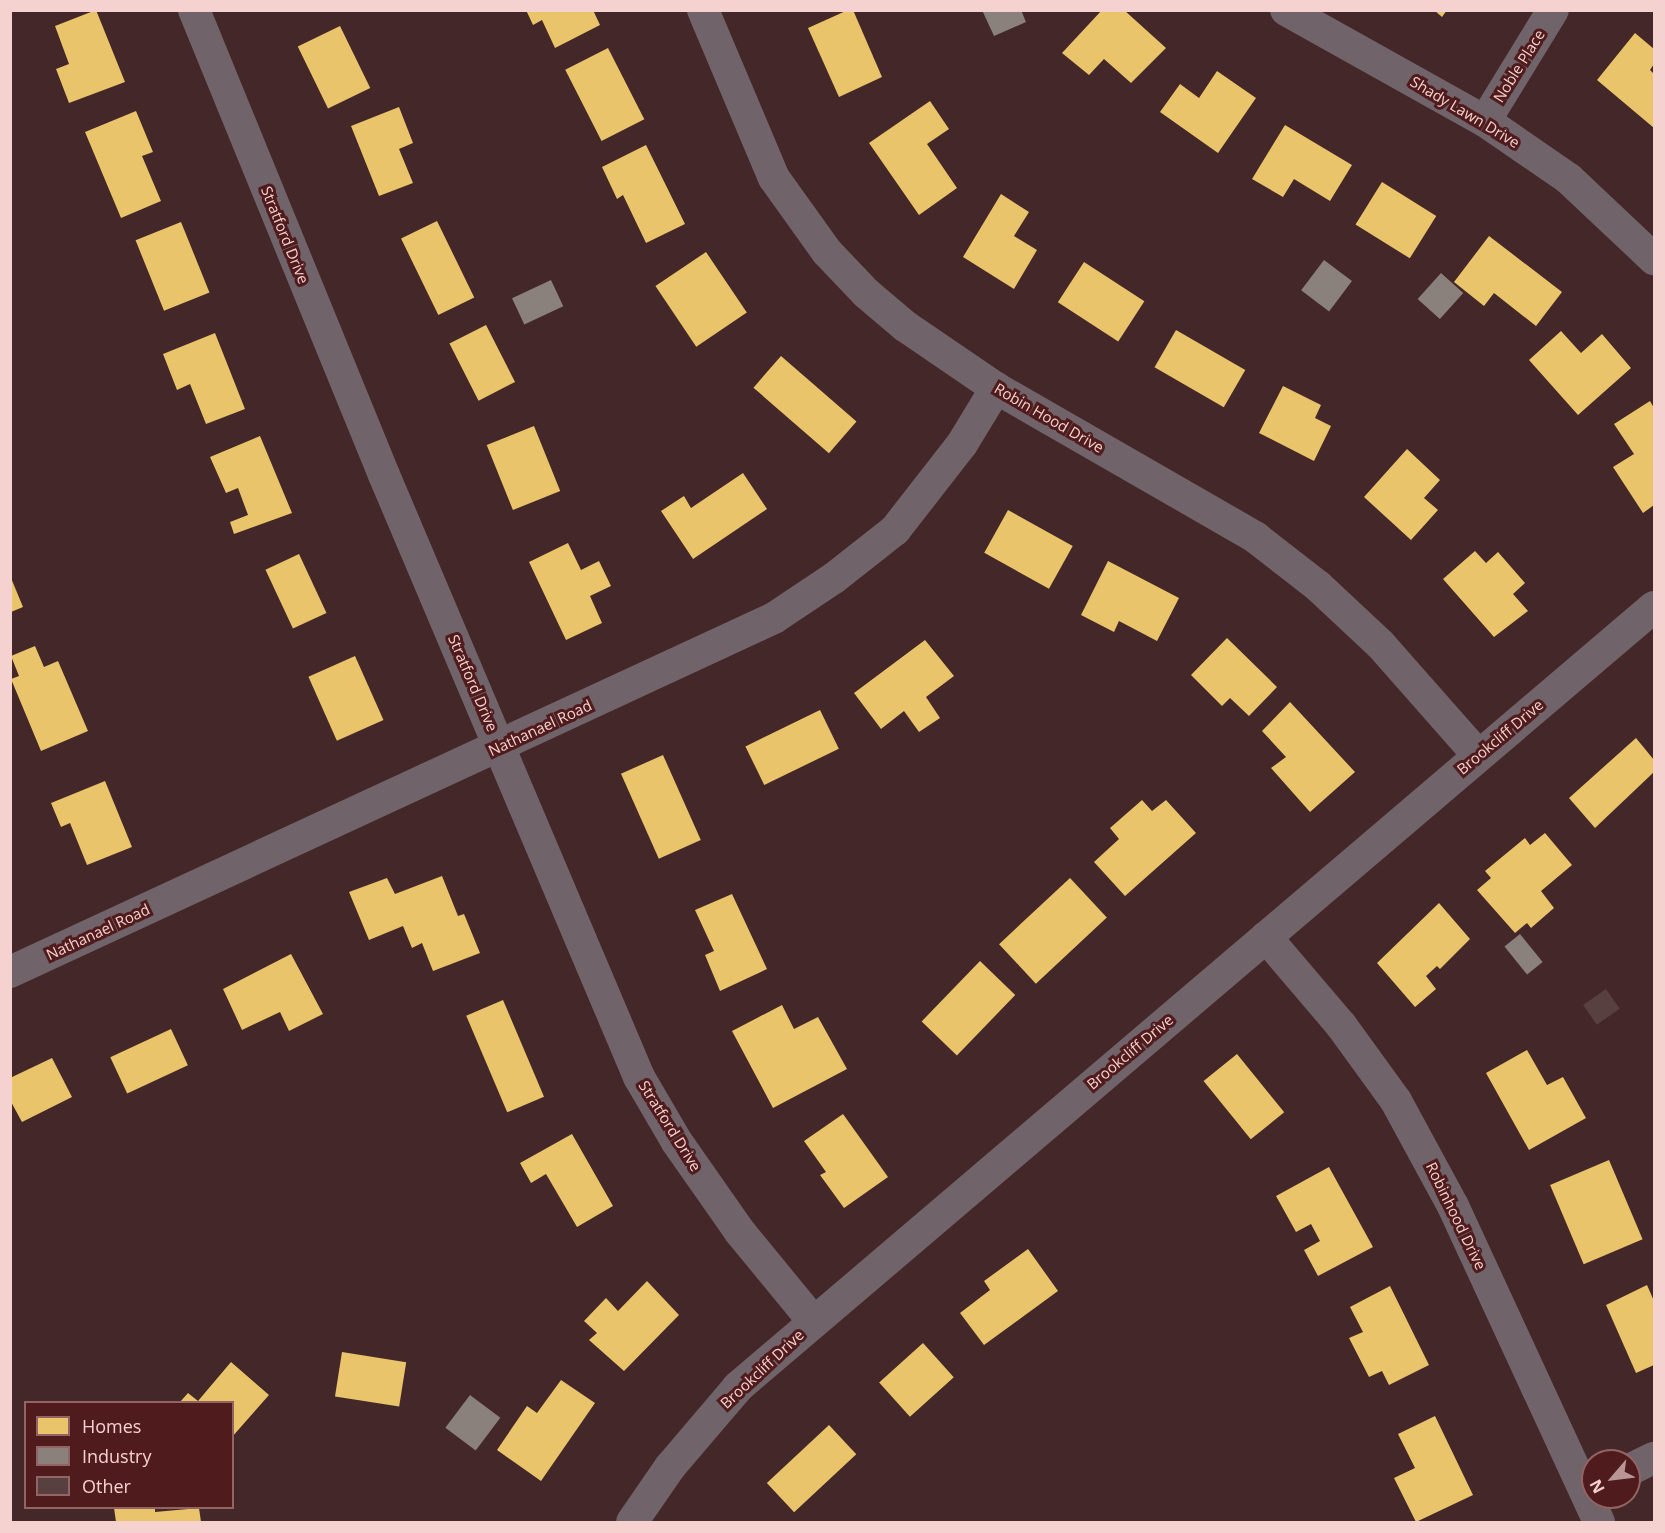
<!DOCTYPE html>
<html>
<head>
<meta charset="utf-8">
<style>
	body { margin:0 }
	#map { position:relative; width:1665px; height:1533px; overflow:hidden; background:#442728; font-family:"Open Sans",sans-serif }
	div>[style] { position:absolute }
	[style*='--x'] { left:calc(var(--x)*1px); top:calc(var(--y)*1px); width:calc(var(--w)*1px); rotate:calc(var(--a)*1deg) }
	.homes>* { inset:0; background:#e9c46a; transform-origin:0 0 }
	.industry>* { inset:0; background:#8a817c; transform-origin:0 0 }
	.building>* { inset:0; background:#584040; transform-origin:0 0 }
	.minor>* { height:32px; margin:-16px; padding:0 16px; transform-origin:16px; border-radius:16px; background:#706369 }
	span { translate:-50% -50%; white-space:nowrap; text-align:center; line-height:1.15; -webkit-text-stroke:6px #501b1c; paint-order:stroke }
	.street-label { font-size:15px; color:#f5d2cf }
	.frame { position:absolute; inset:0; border:12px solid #f5d2cf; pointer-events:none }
	.legend { position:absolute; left:24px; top:1401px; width:210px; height:108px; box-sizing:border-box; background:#501b1c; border:2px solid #926464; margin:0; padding:8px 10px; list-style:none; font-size:18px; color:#f5d2cf }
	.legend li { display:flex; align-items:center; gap:12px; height:30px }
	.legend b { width:30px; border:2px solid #926464 }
	.north { position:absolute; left:1581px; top:1449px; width:60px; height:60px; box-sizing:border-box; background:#501b1c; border:2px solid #926464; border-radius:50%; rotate:242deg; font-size:16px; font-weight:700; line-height:24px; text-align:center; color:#f5d2cf }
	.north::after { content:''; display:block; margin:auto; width:21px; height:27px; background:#b79695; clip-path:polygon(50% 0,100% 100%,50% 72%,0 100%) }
</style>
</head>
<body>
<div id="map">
	<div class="homes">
		<i style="clip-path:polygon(96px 10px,125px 82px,69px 103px,56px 69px,69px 64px,55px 26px)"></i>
		<i style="clip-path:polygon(526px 10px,593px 10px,600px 25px,555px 48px,542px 20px,533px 25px)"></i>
		<i style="clip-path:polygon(848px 10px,853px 10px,882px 77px,839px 97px,808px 28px)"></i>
		<i style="clip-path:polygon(1102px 10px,1124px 10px,1166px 48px,1131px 83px,1104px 59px,1089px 75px,1062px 53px)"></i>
		<i style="clip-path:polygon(1434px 10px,1447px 10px,1442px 17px)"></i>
		<i style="left:340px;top:26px;width:69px;height:47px;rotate:64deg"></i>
		<i style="clip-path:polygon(1635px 33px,1654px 49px,1654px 64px,1650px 70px,1654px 74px,1654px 128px,1597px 80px)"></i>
		<i style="left:608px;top:48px;width:80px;height:48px;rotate:63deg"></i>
		<i style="clip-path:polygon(1217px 71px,1256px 98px,1218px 153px,1160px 112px,1180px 84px,1199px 98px)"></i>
		<i style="clip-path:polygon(930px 101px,949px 129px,927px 144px,957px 188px,919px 215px,869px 143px)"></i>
		<i style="clip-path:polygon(399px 107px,413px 143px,399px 149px,413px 183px,379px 196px,351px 126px)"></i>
		<i style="clip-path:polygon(136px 111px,153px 152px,142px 156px,161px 201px,121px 218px,85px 132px)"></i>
		<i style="clip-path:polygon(1285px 125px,1352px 165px,1330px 201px,1294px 179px,1283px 197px,1252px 179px)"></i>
		<i style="clip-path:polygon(646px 145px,685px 224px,646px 243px,623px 195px,617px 199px,602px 167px)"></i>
		<i style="left:1382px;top:182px;width:64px;height:50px;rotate:32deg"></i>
		<i style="clip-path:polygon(1001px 194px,1029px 212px,1014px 236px,1037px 250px,1014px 289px,963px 257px)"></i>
		<i style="left:437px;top:221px;width:85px;height:40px;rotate:64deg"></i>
		<i style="left:181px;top:222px;width:76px;height:49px;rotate:68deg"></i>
		<i style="clip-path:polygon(1489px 236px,1562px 292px,1536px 326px,1494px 293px,1484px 306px,1454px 282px)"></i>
		<i style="left:706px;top:252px;width:73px;height:61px;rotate:56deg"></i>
		<i style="left:1084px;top:262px;width:72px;height:48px;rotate:33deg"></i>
		<i style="left:486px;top:325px;width:64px;height:41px;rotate:63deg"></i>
		<i style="left:1176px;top:330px;width:80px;height:43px;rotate:30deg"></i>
		<i style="clip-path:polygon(1561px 331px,1581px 353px,1602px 334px,1631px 368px,1578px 415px,1529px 360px)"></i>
		<i style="clip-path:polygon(215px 333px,245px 409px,206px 424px,190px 384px,177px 390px,163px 354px)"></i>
		<i style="left:781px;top:356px;width:100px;height:42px;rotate:41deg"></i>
		<i style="clip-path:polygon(1283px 386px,1321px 405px,1315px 418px,1331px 426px,1314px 461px,1259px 433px)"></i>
		<i style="clip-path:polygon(1650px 401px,1654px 408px,1654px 505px,1643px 513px,1613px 467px,1634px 454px,1614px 424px)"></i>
		<i style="left:534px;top:426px;width:70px;height:51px;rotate:68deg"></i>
		<i style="clip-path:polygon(260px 436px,292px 513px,234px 534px,230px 522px,248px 515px,238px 488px,226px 493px,210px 457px)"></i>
		<i style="clip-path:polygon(1407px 449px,1440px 480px,1424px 498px,1438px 510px,1411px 540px,1364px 497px)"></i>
		<i style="clip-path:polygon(743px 473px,767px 509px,693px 559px,661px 511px,684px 496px,691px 508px)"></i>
		<i style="left:1008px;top:510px;width:74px;height:49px;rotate:29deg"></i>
		<i style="clip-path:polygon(568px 543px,581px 570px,599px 561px,611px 586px,590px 596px,602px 623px,566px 640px,529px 562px)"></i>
		<i style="clip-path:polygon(1475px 551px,1486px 563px,1498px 552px,1525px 583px,1513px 594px,1528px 611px,1494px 637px,1443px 579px)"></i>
		<i style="left:299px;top:554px;width:65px;height:37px;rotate:65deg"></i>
		<i style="clip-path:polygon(1108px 561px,1179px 598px,1157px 641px,1119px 621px,1114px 632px,1081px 615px)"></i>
		<i style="clip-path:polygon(11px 578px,23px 607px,11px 612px)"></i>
		<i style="clip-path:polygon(1227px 638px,1277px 687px,1249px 716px,1230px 698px,1222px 706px,1191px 675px)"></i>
		<i style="clip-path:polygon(925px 640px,954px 676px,926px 697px,940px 718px,919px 732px,904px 711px,881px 729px,854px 693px)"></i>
		<i style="clip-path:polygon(35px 646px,44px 667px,58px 661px,88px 731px,41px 751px,11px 679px,19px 676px,11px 656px)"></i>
		<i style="left:355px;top:656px;width:70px;height:51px;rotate:66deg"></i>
		<i style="clip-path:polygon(1290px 702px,1355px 772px,1310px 812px,1271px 768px,1286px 757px,1262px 731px)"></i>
		<i style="left:820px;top:710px;width:43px;height:83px;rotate:64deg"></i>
		<i style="clip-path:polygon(1636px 738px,1654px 760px,1654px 772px,1595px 828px,1569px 798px)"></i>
		<i style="left:663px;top:755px;width:93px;height:46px;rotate:66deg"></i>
		<i style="clip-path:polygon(105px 781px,132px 847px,87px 865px,70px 823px,61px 827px,51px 803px)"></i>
		<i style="clip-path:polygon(1142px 800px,1152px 811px,1166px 800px,1196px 833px,1125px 896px,1094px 862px,1119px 839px,1110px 828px)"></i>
		<i style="clip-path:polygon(1545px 833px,1572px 865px,1541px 891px,1554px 908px,1531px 928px,1527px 923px,1515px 933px,1477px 890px,1491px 878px,1485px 871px,1525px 838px,1530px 845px)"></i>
		<i style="clip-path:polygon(442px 876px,458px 916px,464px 914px,480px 953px,433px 971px,422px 943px,412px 948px,403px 926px,369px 940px,349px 892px,387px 878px,395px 894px)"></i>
		<i style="left:1070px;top:878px;width:54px;height:97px;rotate:47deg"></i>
		<i style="clip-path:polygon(732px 894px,767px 969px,720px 991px,705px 955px,714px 951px,695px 910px)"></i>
		<i style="clip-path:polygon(1439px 903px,1470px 939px,1440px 969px,1437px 966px,1426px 976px,1436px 989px,1415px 1007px,1377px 963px)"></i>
		<i style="clip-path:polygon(291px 954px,323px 1014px,289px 1031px,280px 1012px,242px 1030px,223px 989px)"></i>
		<i style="left:980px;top:961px;width:49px;height:84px;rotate:44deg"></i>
		<i style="left:503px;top:1000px;width:105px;height:40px;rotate:67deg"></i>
		<i style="clip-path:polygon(782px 1005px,794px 1029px,818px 1017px,847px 1069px,773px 1108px,732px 1031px)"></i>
		<i style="left:171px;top:1029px;width:40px;height:67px;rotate:65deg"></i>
		<i style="clip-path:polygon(1527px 1050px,1547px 1085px,1563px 1077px,1586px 1118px,1529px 1150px,1486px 1073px)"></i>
		<i style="left:1237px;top:1054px;width:75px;height:43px;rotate:51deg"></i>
		<i style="clip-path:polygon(52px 1058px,72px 1097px,22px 1122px,10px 1100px,10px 1078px)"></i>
		<i style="clip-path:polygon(843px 1114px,888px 1177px,844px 1208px,820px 1175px,826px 1172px,804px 1141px)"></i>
		<i style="clip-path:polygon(572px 1134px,613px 1206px,577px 1227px,546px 1174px,531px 1183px,520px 1163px)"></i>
		<i style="left:1609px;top:1160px;width:86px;height:64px;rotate:67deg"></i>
		<i style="clip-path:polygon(1329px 1167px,1373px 1247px,1318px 1276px,1304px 1250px,1320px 1241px,1311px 1224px,1296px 1232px,1276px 1196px)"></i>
		<i style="clip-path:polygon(1028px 1249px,1058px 1291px,984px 1345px,960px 1313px,990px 1290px,984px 1281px)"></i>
		<i style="clip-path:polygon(647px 1281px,679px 1315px,624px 1371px,589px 1340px,597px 1333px,584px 1321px,606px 1298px,618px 1311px)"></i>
		<i style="clip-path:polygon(1647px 1285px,1654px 1301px,1654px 1365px,1636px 1373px,1606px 1305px)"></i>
		<i style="clip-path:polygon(1390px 1286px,1429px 1365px,1389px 1385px,1382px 1371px,1369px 1377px,1349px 1338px,1363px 1332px,1350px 1307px)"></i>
		<i style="left:923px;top:1343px;width:46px;height:59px;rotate:48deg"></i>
		<i style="left:342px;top:1352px;width:65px;height:45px;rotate:9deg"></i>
		<i style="clip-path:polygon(231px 1362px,269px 1395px,232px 1437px,232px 1402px,180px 1402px,188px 1393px,198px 1401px)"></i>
		<i style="clip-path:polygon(561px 1380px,595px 1403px,541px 1481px,497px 1450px,527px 1406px,537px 1413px)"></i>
		<i style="clip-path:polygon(1435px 1416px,1473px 1495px,1416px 1522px,1394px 1478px,1415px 1468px,1398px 1434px)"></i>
		<i style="left:829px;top:1425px;width:40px;height:85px;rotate:47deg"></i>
		<i style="clip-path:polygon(114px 1508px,155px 1508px,155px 1512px,199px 1508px,201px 1522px,116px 1522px)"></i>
	</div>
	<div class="industry">
		<i style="clip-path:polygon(982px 10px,1021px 10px,1026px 22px,994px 36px)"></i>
		<i style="left:1324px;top:260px;width:35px;height:38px;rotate:37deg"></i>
		<i style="left:1441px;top:273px;width:30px;height:35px;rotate:42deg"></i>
		<i style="left:551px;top:280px;width:29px;height:43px;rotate:65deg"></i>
		<i style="left:1520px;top:934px;width:36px;height:20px;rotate:51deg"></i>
		<i style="left:470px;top:1395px;width:38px;height:41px;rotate:37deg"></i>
	</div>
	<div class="building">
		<i style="left:1606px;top:989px;width:24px;height:28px;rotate:55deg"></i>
	</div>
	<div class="minor">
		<i style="--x:194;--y:10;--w:502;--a:67.77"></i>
		<i style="--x:384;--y:475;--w:654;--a:67.04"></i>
		<i style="--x:639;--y:1077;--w:75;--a:59.7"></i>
		<i style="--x:677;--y:1142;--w:110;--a:55"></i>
		<i style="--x:740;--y:1232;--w:115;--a:50.6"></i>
		<i style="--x:703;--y:10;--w:182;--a:67.1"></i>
		<i style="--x:774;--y:178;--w:91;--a:54.4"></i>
		<i style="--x:827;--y:252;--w:57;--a:46.4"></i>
		<i style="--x:866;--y:293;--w:51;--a:40.2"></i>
		<i style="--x:905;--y:326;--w:110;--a:34.3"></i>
		<i style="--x:996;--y:388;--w:299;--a:29.9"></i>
		<i style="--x:1255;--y:537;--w:80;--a:37.9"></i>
		<i style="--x:1318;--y:586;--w:86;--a:43.1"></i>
		<i style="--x:1381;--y:645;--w:147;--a:48.6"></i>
		<i style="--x:1286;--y:10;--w:228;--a:29.2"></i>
		<i style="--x:1485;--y:121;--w:102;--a:34.6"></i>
		<i style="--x:1569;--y:179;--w:117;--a:43.3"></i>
		<i style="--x:1485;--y:121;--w:130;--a:-58.5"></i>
		<i style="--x:1266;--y:937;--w:116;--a:49.6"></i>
		<i style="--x:1341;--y:1025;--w:94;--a:54.1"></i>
		<i style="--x:1396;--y:1101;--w:119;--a:61.5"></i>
		<i style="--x:1453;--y:1206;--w:348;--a:65.2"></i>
		<i style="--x:10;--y:972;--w:842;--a:-24.86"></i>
		<i style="--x:774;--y:618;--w:72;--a:-33.7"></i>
		<i style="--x:834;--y:578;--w:78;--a:-38.2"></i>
		<i style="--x:895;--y:530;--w:109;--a:-52.1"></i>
		<i style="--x:962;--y:444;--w:66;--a:-58.7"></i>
		<i style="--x:1629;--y:1470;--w:28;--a:-26"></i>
		<i style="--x:632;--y:1522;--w:67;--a:-55.4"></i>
		<i style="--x:670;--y:1467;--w:105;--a:-49.6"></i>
		<i style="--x:738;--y:1387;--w:1203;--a:-40.42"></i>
	</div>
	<div class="street-label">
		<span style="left:1519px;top:66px;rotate:-58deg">Noble Place</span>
		<span style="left:1465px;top:112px;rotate:31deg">Shady Lawn Drive</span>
		<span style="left:285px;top:235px;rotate:68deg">Stratford Drive</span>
		<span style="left:1049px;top:418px;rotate:30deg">Robin Hood Drive</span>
		<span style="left:473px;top:683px;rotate:67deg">Stratford Drive</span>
		<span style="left:540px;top:728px;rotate:-25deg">Nathanael Road</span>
		<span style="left:1500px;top:737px;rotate:-40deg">Brookcliff Drive</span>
		<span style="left:98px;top:932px;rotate:-25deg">Nathanael Road</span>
		<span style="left:1130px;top:1052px;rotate:-40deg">Brookcliff Drive</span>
		<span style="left:670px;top:1126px;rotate:58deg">Stratford Drive</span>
		<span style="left:1456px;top:1216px;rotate:64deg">Robinhood Drive</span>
		<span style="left:762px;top:1369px;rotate:-43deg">Brookcliff Drive</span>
	</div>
	<div class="frame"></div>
	<ul class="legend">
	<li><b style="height:16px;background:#e9c46a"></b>Homes</li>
	<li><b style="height:16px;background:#8a817c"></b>Industry</li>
	<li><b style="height:16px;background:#584040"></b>Other</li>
	</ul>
	<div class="north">N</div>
</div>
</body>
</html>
